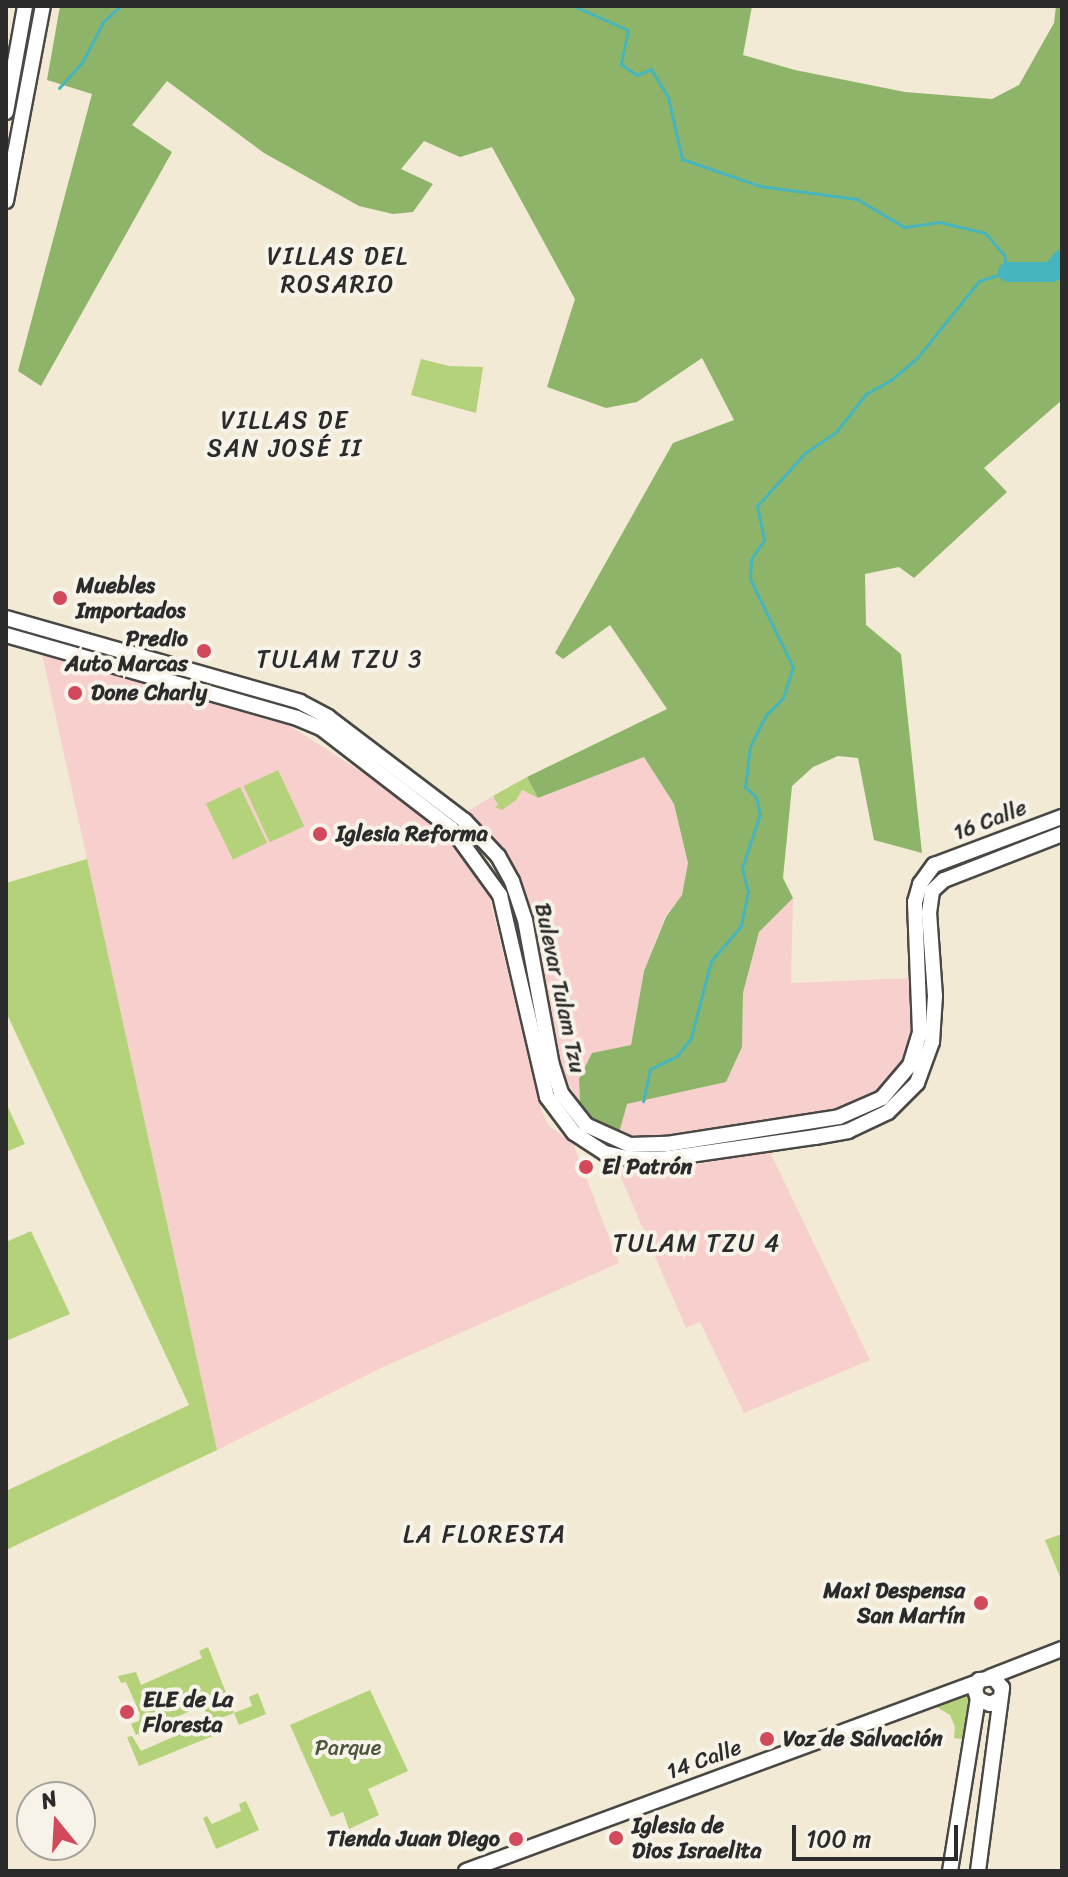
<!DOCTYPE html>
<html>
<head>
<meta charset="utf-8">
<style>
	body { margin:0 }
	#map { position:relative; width:1068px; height:1877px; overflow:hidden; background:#f2ead4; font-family:Sriracha,sans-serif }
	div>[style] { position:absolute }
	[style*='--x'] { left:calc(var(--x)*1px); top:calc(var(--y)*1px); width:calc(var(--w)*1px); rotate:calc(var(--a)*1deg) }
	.built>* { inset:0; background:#f7d0cd }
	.green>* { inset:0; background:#b3d279; transform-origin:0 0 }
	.forest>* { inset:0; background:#8eb469 }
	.stream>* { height:3px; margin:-1.5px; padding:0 1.5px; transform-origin:1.5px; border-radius:1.5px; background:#46b5bd }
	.river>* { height:20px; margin:-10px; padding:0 10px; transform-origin:10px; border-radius:10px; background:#46b5bd }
	.roads { filter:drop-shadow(2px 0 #494844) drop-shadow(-2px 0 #494844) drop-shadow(0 2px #494844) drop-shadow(0 -2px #494844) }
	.secondary>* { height:14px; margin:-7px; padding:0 7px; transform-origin:7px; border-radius:7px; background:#fff }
	.dots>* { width:22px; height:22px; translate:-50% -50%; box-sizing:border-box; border:4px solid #f7f3e8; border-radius:50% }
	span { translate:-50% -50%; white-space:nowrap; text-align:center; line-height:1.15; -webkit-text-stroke:8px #f7f3e8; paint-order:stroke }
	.poi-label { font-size:22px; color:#2b2b2b; font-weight:700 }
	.left { translate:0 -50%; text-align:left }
	.right { translate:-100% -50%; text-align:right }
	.street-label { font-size:22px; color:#2b2b2b }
	.park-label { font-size:22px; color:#4d553e }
	.neighbourhood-label { font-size:24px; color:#2b2b2b; letter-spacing:2px }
	.frame { position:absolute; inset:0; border:8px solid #2b2b2b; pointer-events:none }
	.north { position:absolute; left:16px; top:1781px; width:80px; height:80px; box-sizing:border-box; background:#f7f3e8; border:2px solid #a5a39c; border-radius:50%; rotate:342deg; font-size:22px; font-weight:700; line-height:32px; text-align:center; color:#2b2b2b }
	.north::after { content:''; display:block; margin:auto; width:28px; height:36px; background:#d1495b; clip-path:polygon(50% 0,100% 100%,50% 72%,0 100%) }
	.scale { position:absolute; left:792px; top:1825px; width:166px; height:36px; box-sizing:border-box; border:4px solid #2b2b2b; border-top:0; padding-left:10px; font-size:24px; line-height:28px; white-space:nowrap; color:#2b2b2b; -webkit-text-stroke:6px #f7f3e8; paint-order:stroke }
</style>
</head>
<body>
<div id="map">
	<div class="built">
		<i style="clip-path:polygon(42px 654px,276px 717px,421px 810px,473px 858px,490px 899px,542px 1112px,549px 1126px,573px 1143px,619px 1263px,383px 1367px,217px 1450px)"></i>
		<i style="clip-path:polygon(644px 757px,674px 804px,688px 863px,682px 895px,665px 917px,644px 971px,631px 1045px,579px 1079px,580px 1103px,566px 1079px,559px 1055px,525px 899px,516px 874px,468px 811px,493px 796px,498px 805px,521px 790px,538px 798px)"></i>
		<i style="clip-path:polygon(793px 898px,791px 983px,912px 978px,913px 1032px,905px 1060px,889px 1084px,876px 1097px,852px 1105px,673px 1136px,650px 1138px,619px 1133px,626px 1104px,726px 1082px,742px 1047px,743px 993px,759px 932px)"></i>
		<i style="clip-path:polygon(769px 1150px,870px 1360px,744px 1413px,700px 1322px,686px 1328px,615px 1164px,648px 1169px,680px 1168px)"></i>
	</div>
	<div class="green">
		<i style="clip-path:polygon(421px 359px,449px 366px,483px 367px,476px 413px,411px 395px)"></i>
		<i style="left:278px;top:770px;width:62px;height:38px;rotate:65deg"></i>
		<i style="clip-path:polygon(527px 777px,538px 798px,522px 790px,516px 800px,502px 810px,495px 807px,498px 805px,493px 796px)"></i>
		<i style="left:240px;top:787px;width:62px;height:38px;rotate:64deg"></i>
		<i style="clip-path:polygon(87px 859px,217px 1450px,6px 1550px,6px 1491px,189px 1405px,6px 1012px,6px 883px)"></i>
		<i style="clip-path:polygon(6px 1103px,25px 1144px,6px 1152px)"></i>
		<i style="clip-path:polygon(31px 1231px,70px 1314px,6px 1341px,6px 1242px)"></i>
		<i style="clip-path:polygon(1062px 1534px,1062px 1582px,1045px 1540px)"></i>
		<i style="clip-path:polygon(208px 1647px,234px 1713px,252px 1706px,249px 1697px,258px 1693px,266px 1714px,239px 1725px,234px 1713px,221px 1718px,225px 1731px,139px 1766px,127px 1737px,132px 1736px,141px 1751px,210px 1721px,204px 1708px,197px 1708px,136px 1735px,131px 1724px,139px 1721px,140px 1714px,126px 1682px,121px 1683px,118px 1676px,136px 1672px,141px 1685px,202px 1658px,199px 1651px)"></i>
		<i style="clip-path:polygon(370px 1690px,408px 1771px,368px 1789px,379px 1815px,349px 1829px,343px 1812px,331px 1817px,290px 1725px)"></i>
		<i style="clip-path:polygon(969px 1694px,962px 1739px,954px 1738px,955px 1727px,950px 1715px,933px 1705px)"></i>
		<i style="clip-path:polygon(246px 1801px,259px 1830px,216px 1849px,203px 1818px,207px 1816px,212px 1824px,241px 1811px,239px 1804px)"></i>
	</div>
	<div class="forest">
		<i style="clip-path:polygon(60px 6px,752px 6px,743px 55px,795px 70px,905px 92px,992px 99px,1019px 85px,1054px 23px,1056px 6px,1062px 6px,1062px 400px,984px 468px,1007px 492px,914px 578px,899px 567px,865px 574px,866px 625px,901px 654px,922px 853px,874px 840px,858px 758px,838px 756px,813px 767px,792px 786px,783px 878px,793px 898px,759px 932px,743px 993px,742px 1047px,726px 1082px,627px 1104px,619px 1133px,596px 1129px,580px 1103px,579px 1079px,592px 1053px,631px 1045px,644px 971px,666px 917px,682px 895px,688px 863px,674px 804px,644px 757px,538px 798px,527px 777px,667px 709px,610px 625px,563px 659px,555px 653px,673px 443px,734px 420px,702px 358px,637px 402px,606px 408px,547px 387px,575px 299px,492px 147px,460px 157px,424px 141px,401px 169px,433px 184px,413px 212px,393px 214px,359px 206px,264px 153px,167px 81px,132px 125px,172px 152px,41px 386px,18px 371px,92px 94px,47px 80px)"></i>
	</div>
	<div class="stream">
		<i style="--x:574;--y:6;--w:59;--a:24"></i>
		<i style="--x:628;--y:30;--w:35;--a:102"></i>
		<i style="--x:621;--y:64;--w:19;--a:35"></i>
		<i style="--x:637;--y:75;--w:15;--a:-23"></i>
		<i style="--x:651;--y:69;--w:33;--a:59"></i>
		<i style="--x:668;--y:97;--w:64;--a:77.3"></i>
		<i style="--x:682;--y:159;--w:83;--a:19.1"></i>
		<i style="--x:760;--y:186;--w:98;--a:7.6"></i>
		<i style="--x:857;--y:199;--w:55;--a:30.8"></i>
		<i style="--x:904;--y:227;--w:35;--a:-8"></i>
		<i style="--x:939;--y:222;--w:47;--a:13.4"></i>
		<i style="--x:985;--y:233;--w:29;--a:49"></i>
		<i style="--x:1004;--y:255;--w:17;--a:77"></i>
		<i style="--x:1008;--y:272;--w:30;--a:163"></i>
		<i style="--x:979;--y:281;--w:99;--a:128.8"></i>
		<i style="--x:917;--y:358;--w:34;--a:140"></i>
		<i style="--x:891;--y:380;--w:29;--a:151"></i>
		<i style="--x:866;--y:394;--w:48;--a:128.3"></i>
		<i style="--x:836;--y:432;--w:36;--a:146"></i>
		<i style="--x:806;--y:452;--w:73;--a:132.2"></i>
		<i style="--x:757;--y:506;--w:35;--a:78"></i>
		<i style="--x:764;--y:540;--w:23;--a:124"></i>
		<i style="--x:751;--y:559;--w:20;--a:93"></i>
		<i style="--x:750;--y:579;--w:98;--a:64"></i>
		<i style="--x:793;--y:667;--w:33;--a:108"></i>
		<i style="--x:783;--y:698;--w:24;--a:135"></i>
		<i style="--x:766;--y:715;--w:36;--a:117"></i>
		<i style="--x:750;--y:747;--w:40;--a:97.1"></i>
		<i style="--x:745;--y:787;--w:15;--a:42"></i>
		<i style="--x:756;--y:797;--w:17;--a:77"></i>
		<i style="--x:760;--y:814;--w:57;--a:108.4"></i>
		<i style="--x:742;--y:868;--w:25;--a:76"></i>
		<i style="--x:748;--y:892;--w:35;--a:102"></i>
		<i style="--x:741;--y:926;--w:46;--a:130.6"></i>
		<i style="--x:711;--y:961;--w:80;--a:104.6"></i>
		<i style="--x:691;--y:1038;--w:23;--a:128"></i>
		<i style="--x:677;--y:1056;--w:30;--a:154"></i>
		<i style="--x:650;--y:1069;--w:33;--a:102"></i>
		<i style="--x:59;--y:88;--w:36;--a:-48"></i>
		<i style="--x:83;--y:61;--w:44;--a:-62.9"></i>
		<i style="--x:103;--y:22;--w:23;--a:-43"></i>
	</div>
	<div class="river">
		<i style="--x:1008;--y:272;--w:44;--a:0"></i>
		<i style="--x:1052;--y:272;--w:16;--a:-52"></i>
	</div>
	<div class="roads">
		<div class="secondary">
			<i style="--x:6;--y:112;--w:108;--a:-79.8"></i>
			<i style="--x:6;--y:201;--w:198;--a:-79.3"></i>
			<i style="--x:6;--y:618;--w:306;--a:15.9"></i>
			<i style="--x:300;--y:702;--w:32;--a:28"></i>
			<i style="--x:328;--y:717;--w:172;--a:37.2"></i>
			<i style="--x:465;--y:821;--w:48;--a:46.7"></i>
			<i style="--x:498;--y:856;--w:29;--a:61"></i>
			<i style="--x:512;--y:881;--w:41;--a:71.6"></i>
			<i style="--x:525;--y:920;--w:147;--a:79.5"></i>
			<i style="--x:552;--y:1065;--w:29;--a:72"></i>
			<i style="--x:561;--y:1093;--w:41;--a:52"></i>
			<i style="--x:586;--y:1125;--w:48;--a:24.4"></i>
			<i style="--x:630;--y:1145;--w:37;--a:-2"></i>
			<i style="--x:667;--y:1144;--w:174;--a:-8.9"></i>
			<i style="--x:839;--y:1117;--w:47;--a:-23.8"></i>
			<i style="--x:882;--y:1098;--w:43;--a:-49.7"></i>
			<i style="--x:910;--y:1065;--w:34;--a:-73"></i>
			<i style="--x:920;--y:1033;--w:131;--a:-92.2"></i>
			<i style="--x:915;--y:902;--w:19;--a:-74"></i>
			<i style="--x:920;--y:884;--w:24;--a:-54"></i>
			<i style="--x:934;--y:865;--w:137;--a:-20.6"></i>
			<i style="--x:6;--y:635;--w:303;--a:15.9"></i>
			<i style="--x:297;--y:718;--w:26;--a:23"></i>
			<i style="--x:321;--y:728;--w:165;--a:37.6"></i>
			<i style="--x:452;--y:829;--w:82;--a:54"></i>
			<i style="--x:500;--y:895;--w:207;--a:76.9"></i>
			<i style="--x:547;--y:1097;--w:45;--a:53.1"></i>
			<i style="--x:574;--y:1133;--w:37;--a:33"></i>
			<i style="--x:605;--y:1153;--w:26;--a:13"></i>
			<i style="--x:630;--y:1159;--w:39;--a:-1"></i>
			<i style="--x:669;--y:1158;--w:148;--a:-8.2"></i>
			<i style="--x:815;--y:1137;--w:34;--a:-10"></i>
			<i style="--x:848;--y:1131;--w:44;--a:-25.4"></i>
			<i style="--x:888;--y:1112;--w:41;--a:-45"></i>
			<i style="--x:917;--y:1083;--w:44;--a:-69.9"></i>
			<i style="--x:932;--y:1042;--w:46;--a:-86.3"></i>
			<i style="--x:935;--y:996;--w:83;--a:-94.1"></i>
			<i style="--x:929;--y:913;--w:22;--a:-82"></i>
			<i style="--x:932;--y:891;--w:16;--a:-43"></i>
			<i style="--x:944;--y:880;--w:127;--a:-21.3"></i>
			<i style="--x:990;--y:1677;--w:77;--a:-21.3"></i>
			<i style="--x:466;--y:1871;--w:546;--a:-20.26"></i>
			<i style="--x:950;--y:1871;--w:174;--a:-80.8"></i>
			<i style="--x:978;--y:1871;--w:185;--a:-82.5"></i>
			<i style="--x:1002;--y:1688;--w:13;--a:-129"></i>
			<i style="--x:994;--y:1678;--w:15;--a:172"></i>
			<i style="--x:979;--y:1680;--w:11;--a:112"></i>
			<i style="--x:975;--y:1690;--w:9;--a:72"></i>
			<i style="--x:978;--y:1699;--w:13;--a:23"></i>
			<i style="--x:990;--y:1704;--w:9;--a:-27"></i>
		</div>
	</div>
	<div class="dots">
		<i style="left:60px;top:598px;background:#d1495b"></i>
		<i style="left:204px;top:651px;background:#d1495b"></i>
		<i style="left:75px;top:693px;background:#d1495b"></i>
		<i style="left:320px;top:834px;background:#d1495b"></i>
		<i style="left:586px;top:1167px;background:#d1495b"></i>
		<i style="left:981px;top:1603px;background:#d1495b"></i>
		<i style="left:127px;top:1712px;background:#d1495b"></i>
		<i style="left:767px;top:1739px;background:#d1495b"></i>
		<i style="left:616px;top:1838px;background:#d1495b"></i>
		<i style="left:516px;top:1839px;background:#d1495b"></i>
	</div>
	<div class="poi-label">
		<span class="left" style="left:76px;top:598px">Muebles<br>Importados</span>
		<span class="right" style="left:188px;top:651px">Predio<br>Auto Marcas</span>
		<span class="left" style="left:91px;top:693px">Done Charly</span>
		<span class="left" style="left:336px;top:834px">Iglesia Reforma</span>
		<span class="left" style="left:602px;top:1167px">El Patrón</span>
		<span class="right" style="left:965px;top:1603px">Maxi Despensa<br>San Martín</span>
		<span class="left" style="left:143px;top:1712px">ELE de La<br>Floresta</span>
		<span class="left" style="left:783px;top:1739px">Voz de Salvación</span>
		<span class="left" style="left:632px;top:1838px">Iglesia de<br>Dios Israelita</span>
		<span class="right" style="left:500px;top:1839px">Tienda Juan Diego</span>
	</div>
	<div class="street-label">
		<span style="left:990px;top:820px;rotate:-21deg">16 Calle</span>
		<span style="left:560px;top:988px;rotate:78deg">Bulevar Tulam Tzu</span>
		<span style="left:704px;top:1759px;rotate:-20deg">14 Calle</span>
	</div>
	<div class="park-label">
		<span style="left:348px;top:1748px">Parque</span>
	</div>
	<div class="neighbourhood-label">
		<span style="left:338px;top:271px">VILLAS DEL<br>ROSARIO</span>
		<span style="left:285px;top:435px">VILLAS DE<br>SAN JOSÉ II</span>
		<span style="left:340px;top:660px">TULAM TZU 3</span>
		<span style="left:697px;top:1244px">TULAM TZU 4</span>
		<span style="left:485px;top:1535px">LA FLORESTA</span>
	</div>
	<div class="frame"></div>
	<div class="north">N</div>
	<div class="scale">100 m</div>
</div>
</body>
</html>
